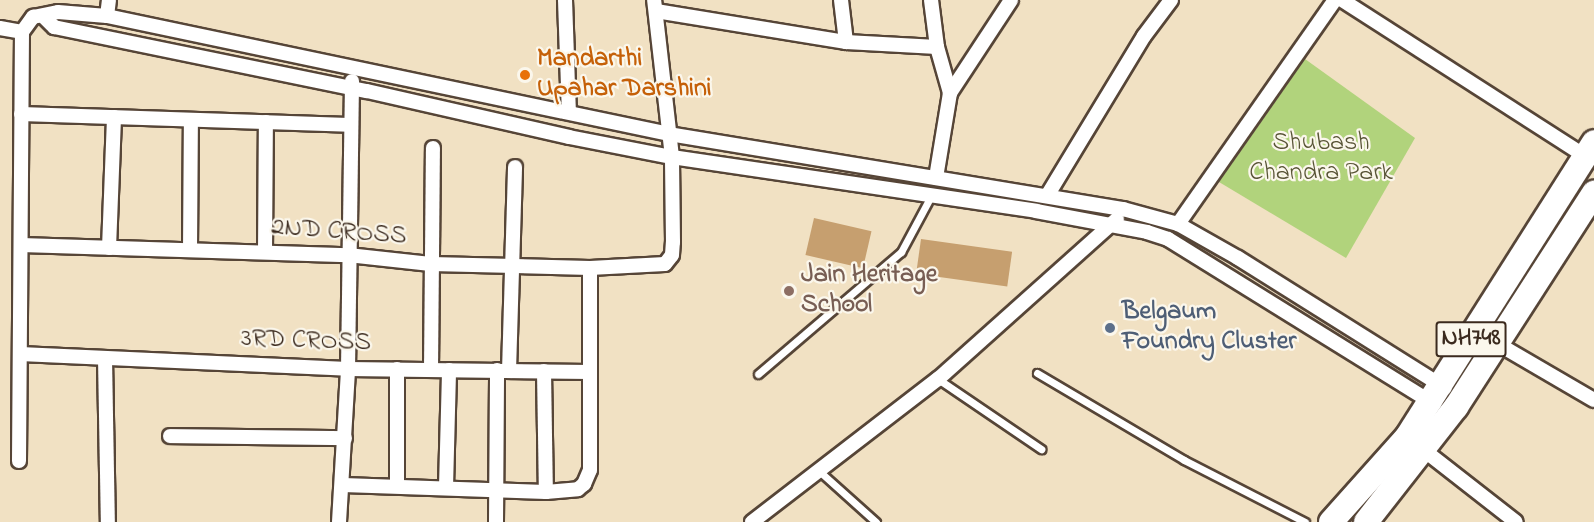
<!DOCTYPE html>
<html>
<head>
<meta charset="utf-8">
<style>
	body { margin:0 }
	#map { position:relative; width:1594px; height:522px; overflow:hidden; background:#f1e1c3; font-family:"Indie Flower",sans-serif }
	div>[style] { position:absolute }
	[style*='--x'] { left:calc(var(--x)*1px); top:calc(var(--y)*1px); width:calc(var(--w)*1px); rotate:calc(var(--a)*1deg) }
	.green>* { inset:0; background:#b1d37c }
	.building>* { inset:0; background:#c69f6f; transform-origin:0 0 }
	.roads { filter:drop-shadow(2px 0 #564537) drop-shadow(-2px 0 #564537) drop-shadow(0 2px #564537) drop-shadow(0 -2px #564537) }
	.service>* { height:7px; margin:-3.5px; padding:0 3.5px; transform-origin:3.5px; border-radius:3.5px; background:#fff }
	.minor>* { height:14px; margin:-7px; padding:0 7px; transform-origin:7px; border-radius:7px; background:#fff }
	.trunk>* { height:24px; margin:-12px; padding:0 12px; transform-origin:12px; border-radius:12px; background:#fff }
	.dots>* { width:16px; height:16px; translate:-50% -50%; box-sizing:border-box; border:3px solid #fbf7ec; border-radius:50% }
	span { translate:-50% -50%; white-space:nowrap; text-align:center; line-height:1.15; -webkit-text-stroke:4.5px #fbf7ec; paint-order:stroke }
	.shield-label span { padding:2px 4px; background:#fbf7ec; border:2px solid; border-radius:4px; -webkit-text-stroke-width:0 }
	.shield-label { font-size:24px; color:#3b2a1e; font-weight:700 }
	.food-label { font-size:26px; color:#c56008; font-weight:700 }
	.left { translate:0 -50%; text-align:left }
	.park-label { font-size:26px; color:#585436 }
	.street-label { font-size:26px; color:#3b2a1e }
	.education-label { font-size:26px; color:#785e54; font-weight:700 }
	.service-label { font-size:26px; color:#4e5e75; font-weight:700 }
</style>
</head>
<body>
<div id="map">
	<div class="green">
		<i style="clip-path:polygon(1305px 59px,1415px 138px,1346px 258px,1219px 182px)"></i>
	</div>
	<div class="building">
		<i style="left:814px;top:218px;width:59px;height:38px;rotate:13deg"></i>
		<i style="left:921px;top:239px;width:92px;height:35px;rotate:8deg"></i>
	</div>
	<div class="roads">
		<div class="service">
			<i style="--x:1037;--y:373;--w:171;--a:30.6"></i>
			<i style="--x:1184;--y:460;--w:136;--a:27.1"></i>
			<i style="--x:758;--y:374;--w:188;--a:-40.5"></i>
			<i style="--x:901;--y:252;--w:64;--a:-61.8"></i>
			<i style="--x:938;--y:379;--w:125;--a:34.2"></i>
			<i style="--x:818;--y:470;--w:78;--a:41.9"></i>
		</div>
		<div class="minor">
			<i style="--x:565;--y:0;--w:112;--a:88"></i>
			<i style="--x:841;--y:0;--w:42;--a:83.2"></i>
			<i style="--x:931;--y:0;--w:47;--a:82.7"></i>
			<i style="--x:937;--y:47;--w:48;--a:74.2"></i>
			<i style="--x:950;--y:93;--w:86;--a:99.4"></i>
			<i style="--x:1342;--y:0;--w:289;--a:32.7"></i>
			<i style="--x:656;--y:11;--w:193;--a:9.3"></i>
			<i style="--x:846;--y:42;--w:91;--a:3.1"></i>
			<i style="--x:43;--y:16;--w:16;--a:45"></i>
			<i style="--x:54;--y:27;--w:319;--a:11.6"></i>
			<i style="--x:367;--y:91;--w:207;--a:12.8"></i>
			<i style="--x:569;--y:137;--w:105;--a:11"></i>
			<i style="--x:672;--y:157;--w:368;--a:8.4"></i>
			<i style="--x:1036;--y:211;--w:113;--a:10.7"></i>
			<i style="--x:1147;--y:232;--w:22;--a:18"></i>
			<i style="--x:1168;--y:239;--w:313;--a:31.8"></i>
			<i style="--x:107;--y:16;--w:16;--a:-83"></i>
			<i style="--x:0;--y:28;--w:22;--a:10"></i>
			<i style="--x:950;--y:93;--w:111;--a:-56.7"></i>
			<i style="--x:21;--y:114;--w:328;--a:1.9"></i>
			<i style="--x:1047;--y:196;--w:187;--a:-58.8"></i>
			<i style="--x:1144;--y:36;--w:45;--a:-53.1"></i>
			<i style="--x:1178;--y:224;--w:274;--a:-55"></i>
			<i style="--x:21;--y:245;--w:327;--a:1.8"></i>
			<i style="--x:348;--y:255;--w:83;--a:6.2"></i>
			<i style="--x:431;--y:264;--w:159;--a:1.4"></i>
			<i style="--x:590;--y:268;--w:75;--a:-3.1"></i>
			<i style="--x:665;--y:264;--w:11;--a:-52"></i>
			<i style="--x:672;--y:255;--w:13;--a:-86"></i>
			<i style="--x:673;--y:242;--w:85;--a:-90.7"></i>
			<i style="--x:672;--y:157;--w:158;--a:-96.5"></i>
			<i style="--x:109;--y:248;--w:131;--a:-87.8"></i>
			<i style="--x:190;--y:250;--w:130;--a:-89.6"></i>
			<i style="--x:265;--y:252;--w:130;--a:-89.6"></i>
			<i style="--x:1498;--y:344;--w:111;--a:30.3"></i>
			<i style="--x:20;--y:354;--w:328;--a:2.6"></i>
			<i style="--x:348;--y:369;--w:242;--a:0.7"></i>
			<i style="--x:105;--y:358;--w:164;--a:89"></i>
			<i style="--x:431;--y:370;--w:222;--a:-89.5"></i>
			<i style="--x:509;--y:371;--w:204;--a:-88.3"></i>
			<i style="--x:544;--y:371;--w:121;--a:89.1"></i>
			<i style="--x:170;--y:436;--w:175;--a:0.7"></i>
			<i style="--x:1425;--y:451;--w:115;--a:38"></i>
			<i style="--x:19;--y:461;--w:429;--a:-89.6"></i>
			<i style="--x:22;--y:32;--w:19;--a:-54"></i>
			<i style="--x:33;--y:17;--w:25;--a:-11"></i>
			<i style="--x:58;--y:12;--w:49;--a:4.7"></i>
			<i style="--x:107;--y:16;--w:574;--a:11.86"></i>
			<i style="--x:669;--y:134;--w:460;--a:9.4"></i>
			<i style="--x:1123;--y:209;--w:57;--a:15.3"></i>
			<i style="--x:1178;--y:224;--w:69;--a:29.5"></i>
			<i style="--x:1238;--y:258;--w:244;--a:32.1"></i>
			<i style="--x:343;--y:485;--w:203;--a:2"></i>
			<i style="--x:546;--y:492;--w:32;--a:-5"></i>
			<i style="--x:578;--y:489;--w:8;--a:-40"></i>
			<i style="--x:584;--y:484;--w:15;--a:-67"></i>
			<i style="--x:590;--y:470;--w:202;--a:-90"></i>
			<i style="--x:397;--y:486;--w:117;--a:-90"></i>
			<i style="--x:446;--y:487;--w:117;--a:-88.5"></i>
			<i style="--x:339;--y:522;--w:153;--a:-86.6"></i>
			<i style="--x:348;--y:369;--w:288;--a:-89.2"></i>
			<i style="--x:496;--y:522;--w:152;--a:-89.6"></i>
			<i style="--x:752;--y:522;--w:235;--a:-37.6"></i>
			<i style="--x:938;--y:379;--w:240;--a:-41.8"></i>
		</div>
		<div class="trunk">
			<i style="--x:1331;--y:522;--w:114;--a:-48.2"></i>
			<i style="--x:1407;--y:437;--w:349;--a:-57.6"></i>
			<i style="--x:1366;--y:522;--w:146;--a:-52"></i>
			<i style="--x:1456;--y:407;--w:255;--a:-57.2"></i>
		</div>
	</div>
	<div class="dots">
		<i style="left:525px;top:75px;background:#e8710a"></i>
		<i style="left:789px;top:291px;background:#8d6e63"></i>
		<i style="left:1110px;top:328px;background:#5c6f8a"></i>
	</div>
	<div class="shield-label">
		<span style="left:1471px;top:339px">NH748</span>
	</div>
	<div class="food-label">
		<span class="left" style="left:537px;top:75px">Mandarthi<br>Upahar Darshini</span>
	</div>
	<div class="park-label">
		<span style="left:1321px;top:159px">Shubash<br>Chandra Park</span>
	</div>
	<div class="street-label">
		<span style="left:339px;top:233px;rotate:4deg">2ND CROSS</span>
		<span style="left:306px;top:342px;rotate:2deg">3RD CROSS</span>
	</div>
	<div class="education-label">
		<span class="left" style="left:801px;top:291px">Jain Heritage<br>School</span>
	</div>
	<div class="service-label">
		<span class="left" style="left:1122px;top:328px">Belgaum<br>Foundry Cluster</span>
	</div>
</div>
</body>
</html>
